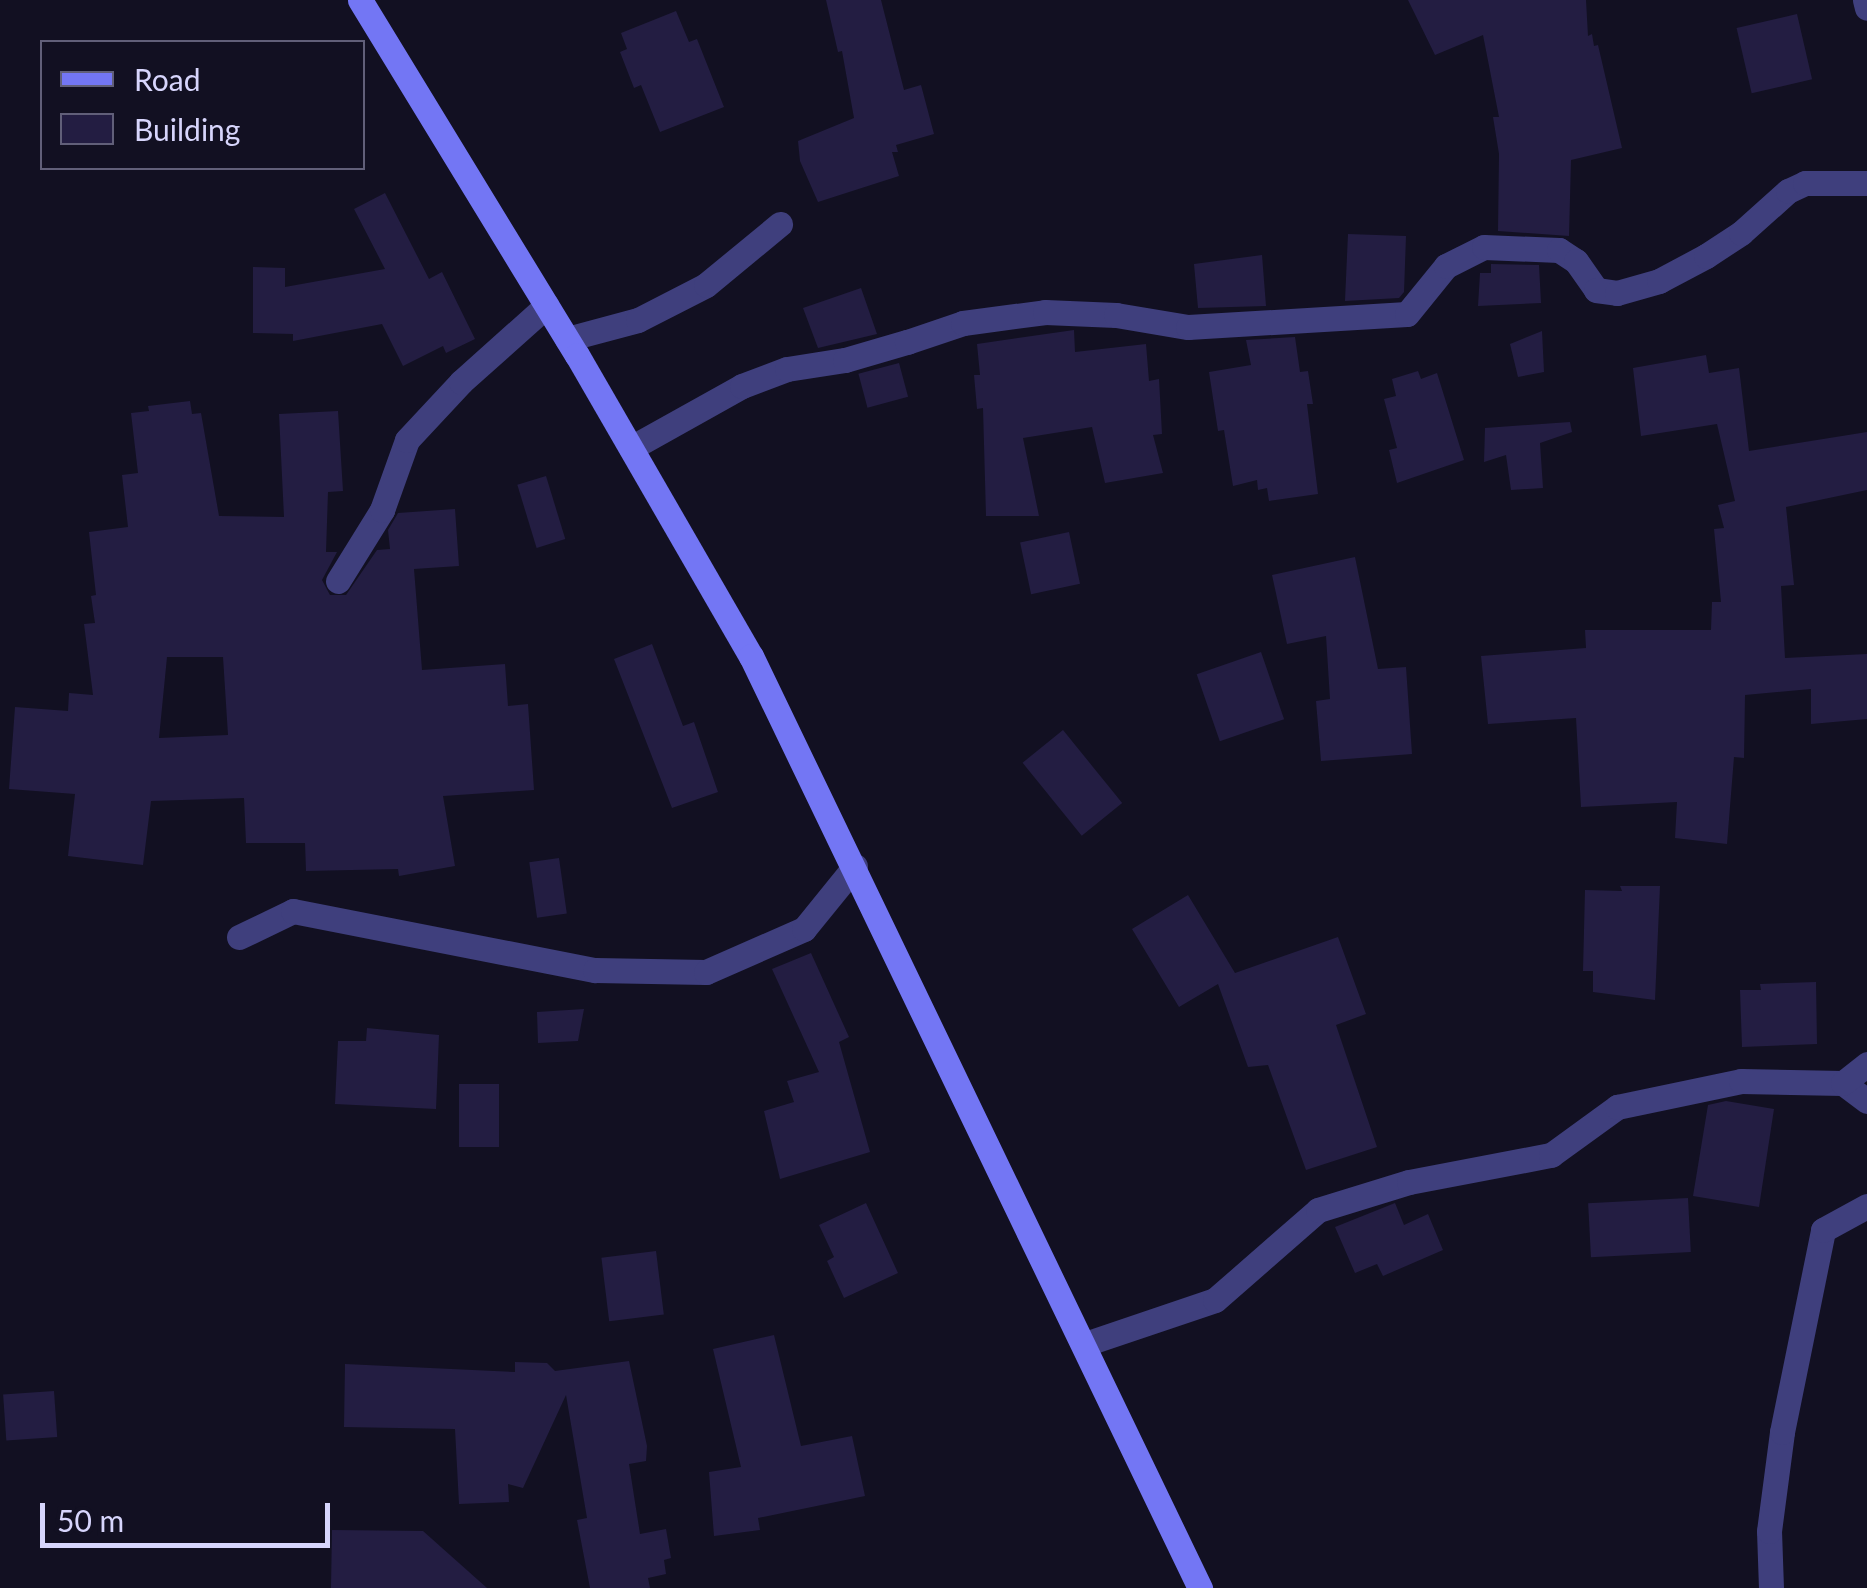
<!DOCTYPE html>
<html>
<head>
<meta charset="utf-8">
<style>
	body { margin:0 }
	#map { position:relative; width:1867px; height:1588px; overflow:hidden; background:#121022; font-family:Lato,sans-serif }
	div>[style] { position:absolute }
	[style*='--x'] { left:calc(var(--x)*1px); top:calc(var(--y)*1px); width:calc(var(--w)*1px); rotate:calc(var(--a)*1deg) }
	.building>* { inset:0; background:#231d42; transform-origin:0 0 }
	.minor>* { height:25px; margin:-12.5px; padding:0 12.5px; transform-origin:12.5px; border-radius:12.5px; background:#3f3f7d }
	.secondary>* { height:25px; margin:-12.5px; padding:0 12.5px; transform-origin:12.5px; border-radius:12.5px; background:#7376f4 }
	span { translate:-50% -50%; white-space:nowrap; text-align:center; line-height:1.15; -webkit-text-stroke:9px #121022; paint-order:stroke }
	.legend { position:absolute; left:40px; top:40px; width:325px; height:130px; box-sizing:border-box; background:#121022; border:2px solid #615f79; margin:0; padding:12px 18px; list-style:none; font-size:30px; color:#d7d5fc }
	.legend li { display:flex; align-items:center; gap:20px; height:50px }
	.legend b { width:50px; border:2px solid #615f79 }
	.scale { position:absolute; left:40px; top:1503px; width:290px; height:45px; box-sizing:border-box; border:5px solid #d7d5fc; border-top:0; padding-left:12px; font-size:30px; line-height:35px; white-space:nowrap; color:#d7d5fc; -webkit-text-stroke:8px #121022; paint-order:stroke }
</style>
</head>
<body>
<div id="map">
	<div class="building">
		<i style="clip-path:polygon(826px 0,881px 0,904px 90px,921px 85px,934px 134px,896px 145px,898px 152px,892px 152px,899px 176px,818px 202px,800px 161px,798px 141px,854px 118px,842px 51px,838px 52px)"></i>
		<i style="clip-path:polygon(1408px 0,1586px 0,1588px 36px,1592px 34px,1594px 46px,1598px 45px,1622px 148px,1571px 160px,1569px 236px,1498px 231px,1499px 154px,1493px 117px,1499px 117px,1483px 35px,1435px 55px)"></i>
		<i style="clip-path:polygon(676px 11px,689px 42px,697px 39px,724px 107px,660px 132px,641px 85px,634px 88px,620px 52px,627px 49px,621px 33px)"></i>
		<i style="left:1797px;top:14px;width:67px;height:62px;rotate:77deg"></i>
		<i style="clip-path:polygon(385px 193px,429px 279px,442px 272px,475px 339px,446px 353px,443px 346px,403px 366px,382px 324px,293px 341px,293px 334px,253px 333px,253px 267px,285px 268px,285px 287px,385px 269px,354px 209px)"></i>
		<i style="clip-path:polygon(1348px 234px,1406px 236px,1404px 292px,1399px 298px,1345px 301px)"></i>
		<i style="clip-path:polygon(1262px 255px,1266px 306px,1198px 308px,1194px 264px)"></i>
		<i style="clip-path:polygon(1491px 264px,1539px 265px,1541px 303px,1478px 306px,1480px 273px,1491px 273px)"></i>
		<i style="clip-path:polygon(861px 288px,877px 334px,818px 348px,803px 308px)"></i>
		<i style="clip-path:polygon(1074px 330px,1075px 352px,1146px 344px,1149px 381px,1159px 379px,1162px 434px,1153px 435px,1163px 473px,1105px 483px,1092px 427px,1023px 438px,1039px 516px,986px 516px,983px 408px,977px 409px,974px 375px,980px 375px,977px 344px)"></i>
		<i style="clip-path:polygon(1542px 331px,1544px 372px,1518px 377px,1510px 344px)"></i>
		<i style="clip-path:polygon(1295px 337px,1300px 372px,1308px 371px,1313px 404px,1307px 404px,1318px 494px,1269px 501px,1267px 488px,1258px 490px,1257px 480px,1233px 486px,1224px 430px,1218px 431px,1209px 372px,1251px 365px,1246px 340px)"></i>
		<i style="clip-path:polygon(1706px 355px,1709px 373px,1739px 368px,1749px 451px,1867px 432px,1867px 490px,1786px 507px,1794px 585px,1781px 586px,1785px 658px,1867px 654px,1867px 719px,1811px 724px,1811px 689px,1745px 695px,1744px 758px,1734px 757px,1727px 844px,1675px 838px,1677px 802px,1581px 807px,1576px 718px,1488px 724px,1481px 656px,1586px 648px,1585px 630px,1711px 630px,1712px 602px,1721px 602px,1714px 529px,1724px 528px,1718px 505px,1735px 501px,1717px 424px,1641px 436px,1633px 368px)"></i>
		<i style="left:899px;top:363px;width:35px;height:42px;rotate:75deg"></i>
		<i style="clip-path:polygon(1418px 371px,1421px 379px,1437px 373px,1464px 460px,1397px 483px,1389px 450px,1397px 448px,1384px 399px,1396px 396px,1392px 379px)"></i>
		<i style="clip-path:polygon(evenodd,190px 401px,192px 414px,201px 413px,219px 516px,284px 517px,279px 414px,338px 411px,343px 491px,328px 492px,326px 552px,337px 552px,322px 580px,330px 595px,346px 595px,377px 550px,390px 549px,388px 530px,398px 513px,455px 509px,459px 566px,414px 569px,422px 670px,505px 664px,508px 706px,528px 704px,534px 790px,443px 796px,455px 866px,399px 876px,398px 869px,306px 871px,305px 843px,246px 843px,244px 798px,151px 801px,143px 865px,68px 856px,75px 794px,9px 789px,15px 707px,68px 711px,69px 693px,93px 695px,84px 624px,95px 623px,91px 596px,96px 595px,89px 532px,128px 527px,122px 475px,138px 473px,131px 413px,149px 411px,148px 406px,190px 401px,167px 657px,223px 657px,228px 735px,159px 738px,167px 657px)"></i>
		<i style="clip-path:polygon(1570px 422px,1572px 432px,1540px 443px,1543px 488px,1511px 490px,1506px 455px,1484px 462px,1485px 428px)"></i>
		<i style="left:546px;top:476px;width:66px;height:30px;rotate:73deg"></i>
		<i style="left:1069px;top:532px;width:53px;height:50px;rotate:78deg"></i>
		<i style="clip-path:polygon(1355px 557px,1378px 669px,1406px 667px,1412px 754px,1321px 761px,1316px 701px,1330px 699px,1326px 636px,1287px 644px,1272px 575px)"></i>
		<i style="clip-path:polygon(652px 644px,683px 726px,694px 722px,718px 792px,672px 808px,614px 659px)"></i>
		<i style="left:1261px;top:652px;width:71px;height:68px;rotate:71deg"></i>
		<i style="left:1063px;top:730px;width:94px;height:52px;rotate:51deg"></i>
		<i style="left:559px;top:858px;width:56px;height:30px;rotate:82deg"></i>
		<i style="clip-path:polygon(1620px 886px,1660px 886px,1655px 1000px,1593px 992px,1593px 971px,1583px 971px,1585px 890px,1622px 891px)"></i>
		<i style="clip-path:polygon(1188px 895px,1235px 973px,1338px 937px,1366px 1014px,1336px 1025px,1377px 1147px,1306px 1170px,1268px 1065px,1248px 1067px,1218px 984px,1179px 1007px,1132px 929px)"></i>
		<i style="clip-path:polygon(811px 953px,849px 1037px,839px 1042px,870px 1152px,780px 1179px,764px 1111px,794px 1102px,787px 1081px,819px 1072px,772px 969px)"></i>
		<i style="clip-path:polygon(1816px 982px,1817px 1044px,1742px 1047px,1740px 990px,1761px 990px,1760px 984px)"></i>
		<i style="clip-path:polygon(584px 1009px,578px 1041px,538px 1043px,537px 1012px)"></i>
		<i style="clip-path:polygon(367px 1028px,439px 1035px,436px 1109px,335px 1104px,338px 1041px,366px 1041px)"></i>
		<i style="left:459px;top:1084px;width:40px;height:63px"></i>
		<i style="clip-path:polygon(1726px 1101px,1774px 1109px,1759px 1207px,1693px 1196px,1708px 1105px)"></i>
		<i style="left:1688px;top:1198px;width:54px;height:100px;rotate:87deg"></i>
		<i style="clip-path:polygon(866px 1203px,898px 1273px,844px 1298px,827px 1261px,834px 1257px,819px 1225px)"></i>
		<i style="clip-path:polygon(1395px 1203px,1404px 1225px,1428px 1214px,1443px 1250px,1383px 1276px,1377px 1264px,1355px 1273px,1335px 1227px)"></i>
		<i style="left:656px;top:1251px;width:64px;height:55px;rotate:83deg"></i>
		<i style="clip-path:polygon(774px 1335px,801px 1446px,852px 1436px,865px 1496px,758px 1518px,760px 1530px,714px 1536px,709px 1472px,741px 1467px,713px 1349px)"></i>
		<i style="clip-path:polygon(629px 1361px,647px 1446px,646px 1461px,629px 1464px,640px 1534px,666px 1529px,671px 1558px,664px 1560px,666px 1574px,648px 1578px,650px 1588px,590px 1588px,577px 1520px,587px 1518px,566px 1395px,523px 1488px,508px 1484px,509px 1502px,459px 1504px,455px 1429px,344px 1427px,345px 1364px,515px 1372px,515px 1362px,547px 1363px,555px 1371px)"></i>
		<i style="left:54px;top:1391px;width:46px;height:51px;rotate:86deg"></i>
		<i style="clip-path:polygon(332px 1530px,423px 1531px,487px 1588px,331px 1588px)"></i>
	</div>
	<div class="minor">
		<i style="--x:1865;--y:0;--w:8;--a:76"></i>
		<i style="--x:567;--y:339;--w:73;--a:-15"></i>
		<i style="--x:638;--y:320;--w:76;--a:-27.2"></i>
		<i style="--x:706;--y:285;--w:96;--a:-39.5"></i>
		<i style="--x:631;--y:448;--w:127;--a:-29.2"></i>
		<i style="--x:742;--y:386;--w:48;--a:-20.7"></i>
		<i style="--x:787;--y:369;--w:59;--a:-8.8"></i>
		<i style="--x:845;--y:360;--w:65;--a:-16.2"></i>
		<i style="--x:907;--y:342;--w:59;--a:-18.7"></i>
		<i style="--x:963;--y:323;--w:83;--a:-7.6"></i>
		<i style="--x:1045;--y:312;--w:71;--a:2.4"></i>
		<i style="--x:1116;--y:315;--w:73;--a:9.5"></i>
		<i style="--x:1188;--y:327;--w:219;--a:-3.4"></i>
		<i style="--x:1407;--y:314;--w:62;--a:-50.9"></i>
		<i style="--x:1446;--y:266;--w:42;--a:-26.6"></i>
		<i style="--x:1484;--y:247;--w:75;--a:2.3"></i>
		<i style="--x:1559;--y:250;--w:20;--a:33"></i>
		<i style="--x:1576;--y:261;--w:35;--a:55"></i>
		<i style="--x:1596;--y:290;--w:21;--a:8"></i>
		<i style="--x:1617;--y:293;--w:44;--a:-15.9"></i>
		<i style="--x:1659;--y:281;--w:53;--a:-28"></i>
		<i style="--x:1706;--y:256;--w:42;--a:-33.3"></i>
		<i style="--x:1741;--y:233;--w:63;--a:-41.8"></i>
		<i style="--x:1788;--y:191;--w:19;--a:-25"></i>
		<i style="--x:1805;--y:183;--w:62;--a:0"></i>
		<i style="--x:338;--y:581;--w:84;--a:-58.2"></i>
		<i style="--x:382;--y:510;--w:74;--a:-70.3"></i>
		<i style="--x:407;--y:440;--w:79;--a:-47"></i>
		<i style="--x:461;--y:382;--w:115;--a:-41.8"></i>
		<i style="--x:239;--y:937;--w:60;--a:-25.7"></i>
		<i style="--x:293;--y:911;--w:308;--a:11.1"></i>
		<i style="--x:595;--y:970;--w:111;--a:1"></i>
		<i style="--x:706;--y:972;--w:107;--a:-23.7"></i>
		<i style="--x:804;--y:929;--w:81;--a:-51"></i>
		<i style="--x:1843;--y:1083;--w:30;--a:37"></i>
		<i style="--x:1085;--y:1344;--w:137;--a:-18.7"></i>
		<i style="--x:1215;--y:1300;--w:137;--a:-41.1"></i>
		<i style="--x:1318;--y:1210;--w:95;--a:-17.1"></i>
		<i style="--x:1409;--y:1182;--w:145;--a:-10.8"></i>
		<i style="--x:1551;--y:1155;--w:82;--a:-36"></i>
		<i style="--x:1617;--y:1107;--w:127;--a:-11.8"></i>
		<i style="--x:1741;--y:1081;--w:102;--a:1.1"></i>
		<i style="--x:1843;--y:1083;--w:31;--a:-38"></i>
		<i style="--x:1771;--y:1588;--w:57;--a:-92"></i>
		<i style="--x:1769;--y:1531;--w:100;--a:-82.5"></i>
		<i style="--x:1782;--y:1432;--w:206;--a:-78.5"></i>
		<i style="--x:1823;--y:1230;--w:50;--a:-28.6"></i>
	</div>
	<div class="secondary">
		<i style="--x:360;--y:0;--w:416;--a:58.6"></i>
		<i style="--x:577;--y:355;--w:348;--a:60"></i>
		<i style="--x:751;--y:656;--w:1035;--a:64.28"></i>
	</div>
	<ul class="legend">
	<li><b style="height:12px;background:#7376f4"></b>Road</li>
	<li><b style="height:28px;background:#231d42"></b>Building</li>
	</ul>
	<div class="scale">50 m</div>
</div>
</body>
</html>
